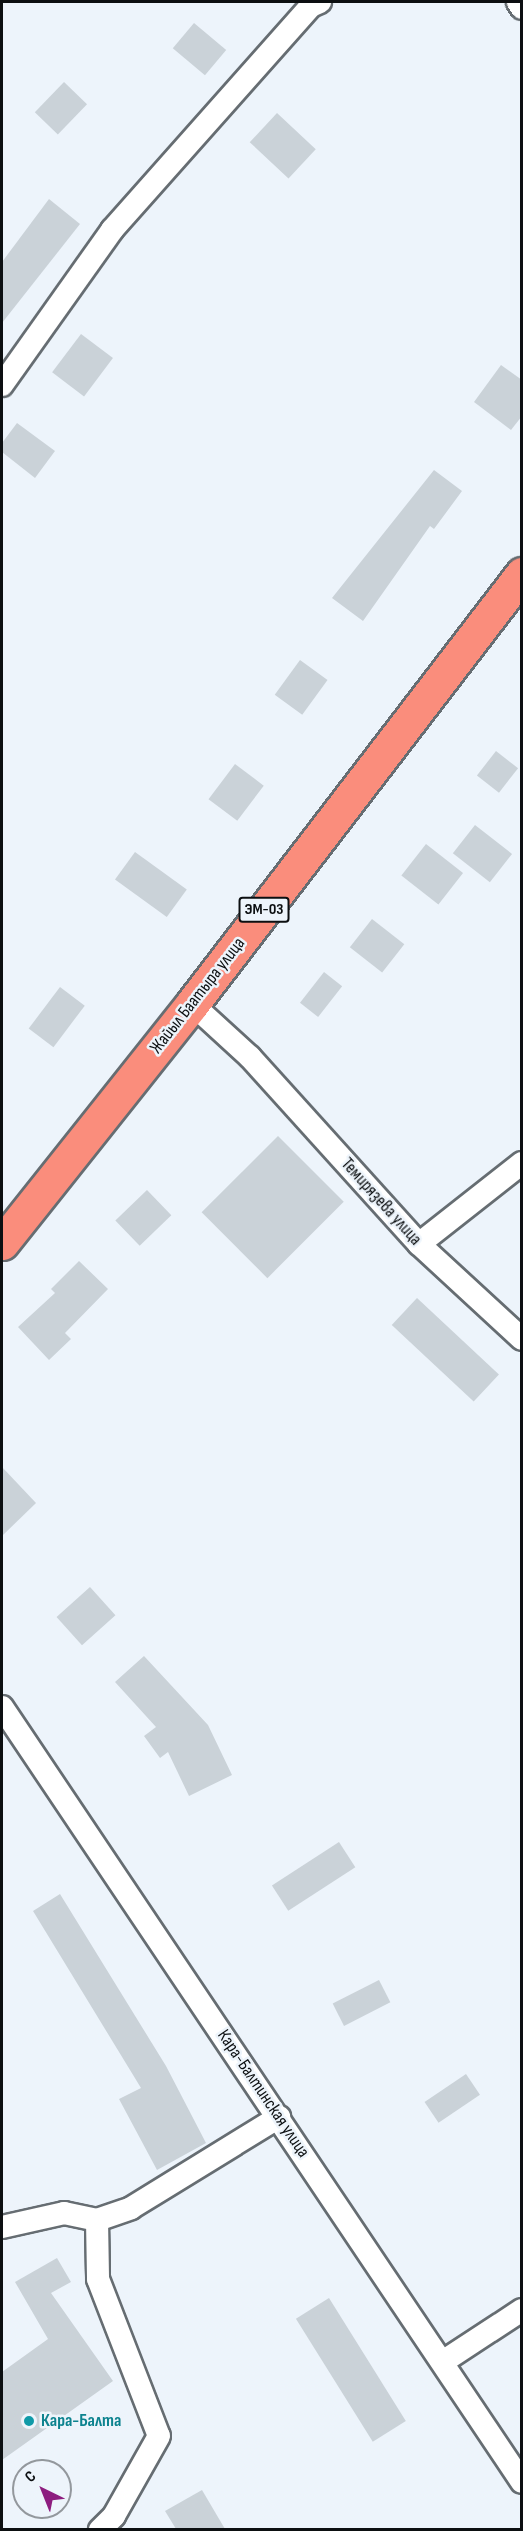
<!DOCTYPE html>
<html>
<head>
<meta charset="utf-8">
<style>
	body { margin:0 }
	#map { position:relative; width:523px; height:2531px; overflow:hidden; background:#edf4fb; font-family:"Sofia Sans Condensed",sans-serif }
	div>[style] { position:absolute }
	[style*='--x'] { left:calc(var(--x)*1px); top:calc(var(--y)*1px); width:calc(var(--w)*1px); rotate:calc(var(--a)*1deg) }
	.building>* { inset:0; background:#cad2d8; transform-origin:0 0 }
	.roads { filter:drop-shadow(2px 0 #666d72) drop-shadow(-2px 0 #666d72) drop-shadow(0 2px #666d72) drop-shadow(0 -2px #666d72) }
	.street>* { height:22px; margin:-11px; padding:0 11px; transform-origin:11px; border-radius:11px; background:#fff }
	.highway>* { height:33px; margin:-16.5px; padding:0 16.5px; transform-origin:16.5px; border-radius:16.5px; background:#fa8d7c }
	.dots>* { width:16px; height:16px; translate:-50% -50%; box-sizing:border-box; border:3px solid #edf4fb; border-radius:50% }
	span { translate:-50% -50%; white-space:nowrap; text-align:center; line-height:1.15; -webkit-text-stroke:5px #edf4fb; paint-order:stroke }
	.shield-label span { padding:2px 4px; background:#edf4fb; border:2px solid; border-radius:4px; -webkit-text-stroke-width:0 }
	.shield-label { font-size:16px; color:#0c0f11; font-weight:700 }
	.street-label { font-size:18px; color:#0c0f11 }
	.culture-label { font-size:18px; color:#0d838f; font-weight:700 }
	.left { translate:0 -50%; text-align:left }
	.frame { position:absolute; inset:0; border:3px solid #0c0f11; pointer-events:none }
	.north { position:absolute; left:12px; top:2459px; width:60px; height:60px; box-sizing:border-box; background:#edf4fb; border:2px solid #93989d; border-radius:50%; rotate:317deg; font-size:16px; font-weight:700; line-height:24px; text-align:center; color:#0c0f11 }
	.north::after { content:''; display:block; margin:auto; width:21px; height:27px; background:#8d1d7f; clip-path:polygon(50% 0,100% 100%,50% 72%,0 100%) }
</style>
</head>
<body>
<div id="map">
	<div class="building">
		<i style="left:194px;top:23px;width:42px;height:33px;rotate:40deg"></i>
		<i style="left:64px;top:82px;width:32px;height:42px;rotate:44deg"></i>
		<i style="left:277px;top:113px;width:53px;height:40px;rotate:43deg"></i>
		<i style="clip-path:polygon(49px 199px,80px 224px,2px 323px,2px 262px)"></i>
		<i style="left:81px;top:334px;width:40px;height:48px;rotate:37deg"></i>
		<i style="clip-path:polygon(501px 365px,522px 380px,522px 416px,511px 430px,474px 402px)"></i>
		<i style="clip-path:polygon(17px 423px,55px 451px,35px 478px,2px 452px,2px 443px)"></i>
		<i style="clip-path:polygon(434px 470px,462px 491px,434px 529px,430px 526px,363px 621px,332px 598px)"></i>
		<i style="left:300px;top:660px;width:34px;height:43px;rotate:36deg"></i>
		<i style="left:496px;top:751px;width:28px;height:31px;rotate:38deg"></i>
		<i style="left:235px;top:764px;width:36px;height:44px;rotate:37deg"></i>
		<i style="left:475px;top:825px;width:47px;height:36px;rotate:38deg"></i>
		<i style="left:426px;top:844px;width:47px;height:40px;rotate:38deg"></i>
		<i style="left:135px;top:852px;width:64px;height:34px;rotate:36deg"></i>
		<i style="left:372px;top:919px;width:41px;height:36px;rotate:38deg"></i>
		<i style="left:324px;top:972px;width:23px;height:39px;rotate:38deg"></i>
		<i style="left:60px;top:987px;width:31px;height:52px;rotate:37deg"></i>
		<i style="left:278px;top:1136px;width:93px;height:108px;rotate:45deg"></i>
		<i style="left:147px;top:1190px;width:35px;height:44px;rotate:46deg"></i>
		<i style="clip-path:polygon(79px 1261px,108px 1289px,65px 1333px,71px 1339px,49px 1360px,18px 1327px,55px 1293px,51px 1289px)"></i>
		<i style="left:417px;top:1298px;width:112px;height:37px;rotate:43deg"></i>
		<i style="clip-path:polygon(2px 1467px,36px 1503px,2px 1536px)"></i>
		<i style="left:90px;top:1587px;width:38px;height:45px;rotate:48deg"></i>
		<i style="clip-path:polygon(144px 1656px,208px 1725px,232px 1775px,189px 1796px,168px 1752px,160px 1758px,144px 1736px,156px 1727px,115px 1682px)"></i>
		<i style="left:339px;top:1842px;width:30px;height:80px;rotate:57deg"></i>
		<i style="clip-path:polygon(60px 1894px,166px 2066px,206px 2143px,157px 2170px,119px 2099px,141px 2088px,33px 1911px)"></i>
		<i style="left:379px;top:1980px;width:25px;height:52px;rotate:63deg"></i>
		<i style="left:466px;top:2074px;width:25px;height:50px;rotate:56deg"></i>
		<i style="clip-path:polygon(57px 2258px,71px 2282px,51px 2293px,113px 2381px,2px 2460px,2px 2372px,48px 2339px,15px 2282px)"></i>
		<i style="left:329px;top:2298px;width:145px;height:39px;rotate:58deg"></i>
		<i style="clip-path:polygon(202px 2490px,225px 2529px,176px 2529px,165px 2511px)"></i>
	</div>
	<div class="roads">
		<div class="street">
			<i style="--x:518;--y:2;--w:7;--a:56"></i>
			<i style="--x:2;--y:385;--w:190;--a:-54.6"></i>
			<i style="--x:112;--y:230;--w:300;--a:-48.4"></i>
			<i style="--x:311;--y:6;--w:10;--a:-24"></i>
			<i style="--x:192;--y:1004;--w:79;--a:42.4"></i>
			<i style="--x:250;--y:1057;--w:252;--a:47.9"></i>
			<i style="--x:419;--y:1244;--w:140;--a:42.7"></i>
			<i style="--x:419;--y:1244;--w:131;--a:-38.2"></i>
			<i style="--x:2;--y:1707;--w:933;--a:56.14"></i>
			<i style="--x:97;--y:2220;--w:59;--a:89"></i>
			<i style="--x:98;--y:2279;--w:168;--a:68.8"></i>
			<i style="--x:159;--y:2436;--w:92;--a:119.4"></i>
			<i style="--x:114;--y:2516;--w:20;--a:135"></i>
			<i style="--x:2;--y:2227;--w:64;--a:-12.7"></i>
			<i style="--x:64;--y:2213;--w:34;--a:12"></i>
			<i style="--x:97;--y:2220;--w:36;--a:-19"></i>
			<i style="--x:131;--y:2208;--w:174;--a:-31.6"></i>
			<i style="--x:444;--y:2361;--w:93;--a:-33.2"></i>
		</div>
		<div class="highway">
			<i style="--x:2;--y:1243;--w:305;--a:-51.5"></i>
			<i style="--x:192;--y:1004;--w:542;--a:-52.5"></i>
		</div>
	</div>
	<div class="dots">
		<i style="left:29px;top:2421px;background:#0f9aa8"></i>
	</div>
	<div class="shield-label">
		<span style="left:264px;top:910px">ЭМ-03</span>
	</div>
	<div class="street-label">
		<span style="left:198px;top:996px;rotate:-52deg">Жайыл Баатыра улица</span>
		<span style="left:381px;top:1202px;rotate:48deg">Темирязева улица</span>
		<span style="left:263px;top:2094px;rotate:56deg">Кара-Балтинская улица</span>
	</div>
	<div class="culture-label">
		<span class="left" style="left:41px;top:2421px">Кара-Балта</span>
	</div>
	<div class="frame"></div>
	<div class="north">С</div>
</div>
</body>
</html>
